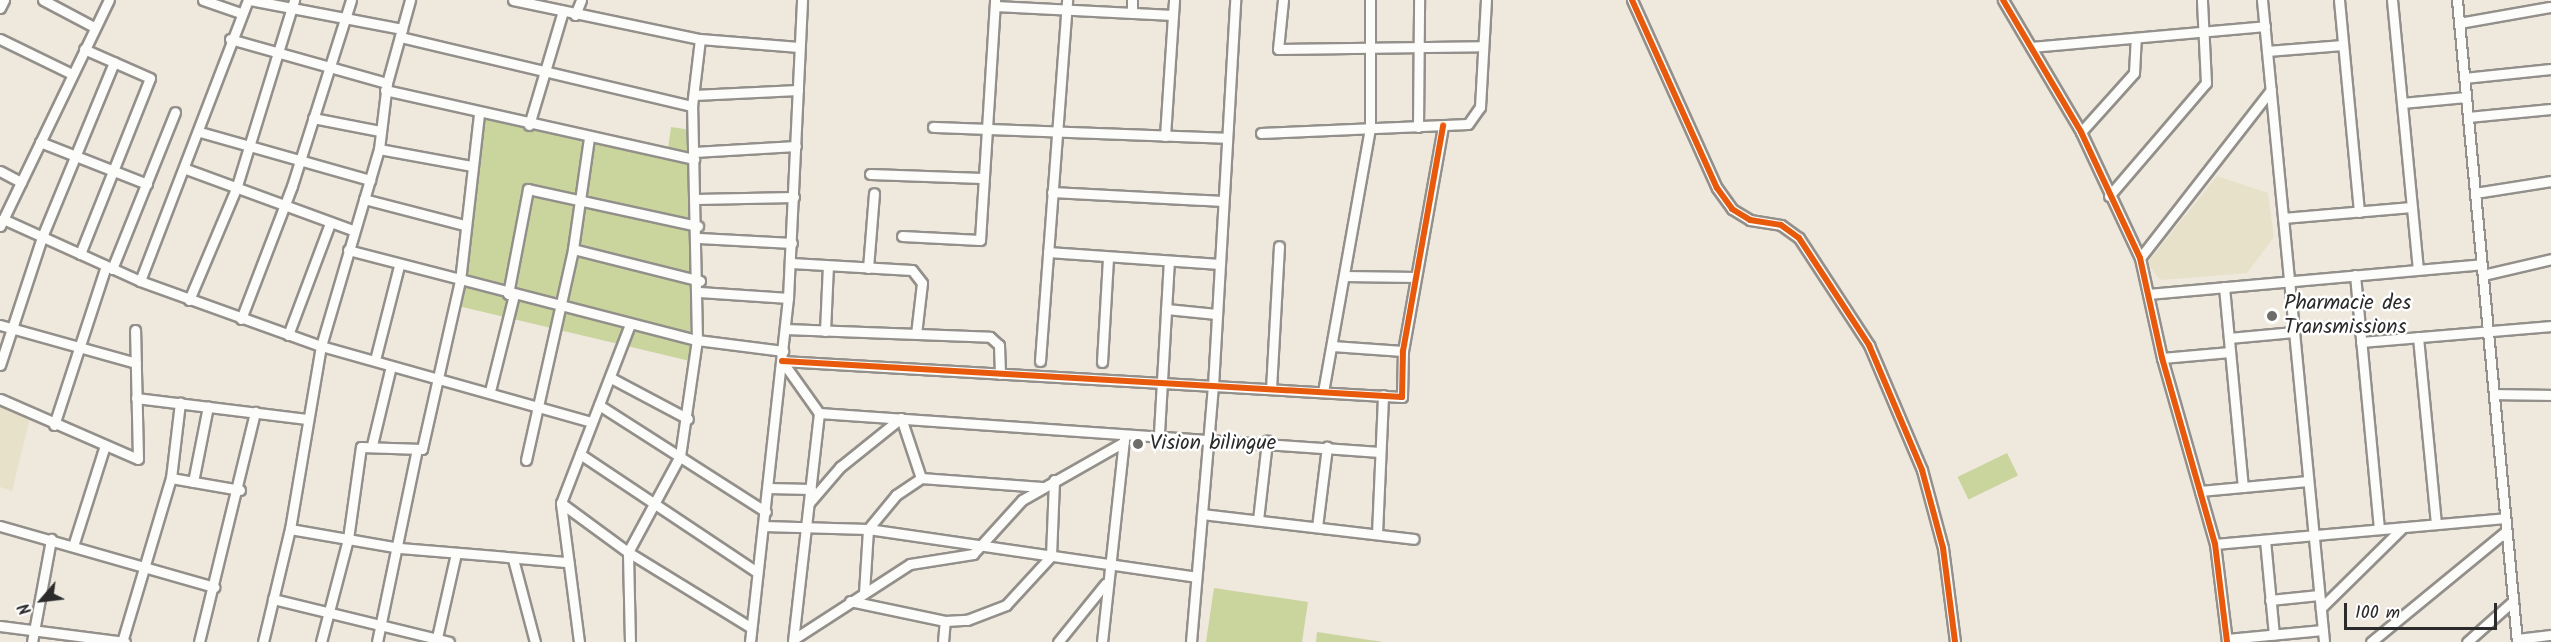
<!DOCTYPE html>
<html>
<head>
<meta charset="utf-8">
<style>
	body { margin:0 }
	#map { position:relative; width:2551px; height:642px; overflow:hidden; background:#eee8dd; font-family:Kalam,sans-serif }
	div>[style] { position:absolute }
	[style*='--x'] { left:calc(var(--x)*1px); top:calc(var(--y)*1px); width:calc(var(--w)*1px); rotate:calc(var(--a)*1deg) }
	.built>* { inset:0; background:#e8e1ca }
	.green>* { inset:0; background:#cad49d; transform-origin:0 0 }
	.roads { filter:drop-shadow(2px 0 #938f8a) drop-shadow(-2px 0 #938f8a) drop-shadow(0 2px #938f8a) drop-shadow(0 -2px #938f8a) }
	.street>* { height:9px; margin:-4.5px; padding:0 4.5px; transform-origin:4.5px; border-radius:4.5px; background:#fcfcfa }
	.cycleway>* { height:6px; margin:-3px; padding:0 3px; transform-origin:3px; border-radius:3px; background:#e8590c }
	.dots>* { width:16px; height:16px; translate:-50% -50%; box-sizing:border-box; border:3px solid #fff; border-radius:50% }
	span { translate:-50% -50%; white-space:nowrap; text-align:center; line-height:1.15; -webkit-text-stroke:5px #fff; paint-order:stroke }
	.poi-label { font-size:21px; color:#2b2b2b }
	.left { translate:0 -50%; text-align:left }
	.north { position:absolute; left:12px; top:570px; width:60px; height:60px; -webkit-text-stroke:4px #fff; paint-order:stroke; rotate:242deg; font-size:16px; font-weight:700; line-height:24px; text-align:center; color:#2b2b2b }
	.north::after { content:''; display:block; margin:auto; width:21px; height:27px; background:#2b2b2b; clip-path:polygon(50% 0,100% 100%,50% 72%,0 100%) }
	.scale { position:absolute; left:2344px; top:603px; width:153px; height:27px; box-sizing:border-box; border:3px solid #2b2b2b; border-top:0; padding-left:8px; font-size:18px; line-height:21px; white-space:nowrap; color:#2b2b2b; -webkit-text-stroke:4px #fff; paint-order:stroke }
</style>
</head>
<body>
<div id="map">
	<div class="built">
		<i style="clip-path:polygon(2217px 176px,2268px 193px,2274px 237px,2247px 273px,2160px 280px,2147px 263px)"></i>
		<i style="clip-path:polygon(0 405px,30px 418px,12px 491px,0 487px)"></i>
	</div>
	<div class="green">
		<i style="clip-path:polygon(480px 114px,668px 149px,671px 127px,691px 130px,690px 361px,454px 305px)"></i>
		<i style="left:2007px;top:453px;width:25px;height:55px;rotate:64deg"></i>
		<i style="clip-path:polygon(1214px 588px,1308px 602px,1302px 642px,1206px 642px)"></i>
		<i style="clip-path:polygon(1317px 632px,1383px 642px,1316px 642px)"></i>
	</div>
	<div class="roads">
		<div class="street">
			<i style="--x:43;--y:0;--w:58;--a:27.9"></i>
			<i style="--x:203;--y:0;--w:39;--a:19"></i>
			<i style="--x:250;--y:0;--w:155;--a:10.8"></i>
			<i style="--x:513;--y:0;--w:191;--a:11.8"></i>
			<i style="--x:700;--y:39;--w:99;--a:4.6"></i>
			<i style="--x:1283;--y:0;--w:49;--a:95.8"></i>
			<i style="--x:1278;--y:49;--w:205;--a:-0.8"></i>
			<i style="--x:1632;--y:0;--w:206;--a:65.7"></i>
			<i style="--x:1717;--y:188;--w:26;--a:54"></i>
			<i style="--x:1732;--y:209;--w:21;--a:31"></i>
			<i style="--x:1750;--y:220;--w:31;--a:9"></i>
			<i style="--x:1781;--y:225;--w:22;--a:36"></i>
			<i style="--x:1799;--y:238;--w:128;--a:56.8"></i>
			<i style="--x:1869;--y:345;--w:136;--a:67"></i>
			<i style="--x:1922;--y:470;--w:81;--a:74.9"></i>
			<i style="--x:1943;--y:548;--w:95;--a:82.7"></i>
			<i style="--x:2003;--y:0;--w:153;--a:59.4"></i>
			<i style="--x:2081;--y:132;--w:139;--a:64.9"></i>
			<i style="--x:2140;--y:258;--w:102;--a:77.6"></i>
			<i style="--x:2162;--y:358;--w:193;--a:74.1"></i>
			<i style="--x:2215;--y:544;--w:99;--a:83"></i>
			<i style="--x:2262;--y:0;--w:645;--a:84.48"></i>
			<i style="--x:2339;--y:0;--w:213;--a:84.6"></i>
			<i style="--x:2392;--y:0;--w:270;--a:84.5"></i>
			<i style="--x:2457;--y:0;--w:645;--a:84.66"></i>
			<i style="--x:995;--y:6;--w:178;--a:2.9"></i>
			<i style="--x:0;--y:8;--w:9;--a:-63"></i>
			<i style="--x:1132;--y:13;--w:13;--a:-90"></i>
			<i style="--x:575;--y:15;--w:16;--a:-68"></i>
			<i style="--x:2459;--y:23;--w:92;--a:-10"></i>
			<i style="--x:400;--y:37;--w:300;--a:13.3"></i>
			<i style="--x:0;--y:39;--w:80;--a:25.9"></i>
			<i style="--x:230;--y:39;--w:163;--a:15.7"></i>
			<i style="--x:2031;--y:47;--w:235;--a:-5.1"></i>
			<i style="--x:2267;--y:51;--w:76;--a:-4.5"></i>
			<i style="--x:2464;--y:78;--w:87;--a:-5.9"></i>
			<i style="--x:385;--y:90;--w:317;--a:12.6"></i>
			<i style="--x:694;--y:95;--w:104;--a:-2.8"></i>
			<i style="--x:2402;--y:103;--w:64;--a:-5.4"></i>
			<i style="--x:2468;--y:117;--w:83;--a:-5.5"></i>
			<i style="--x:313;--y:118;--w:68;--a:11"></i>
			<i style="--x:529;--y:125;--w:119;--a:-73.4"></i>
			<i style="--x:933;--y:127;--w:294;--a:2.1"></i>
			<i style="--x:1418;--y:127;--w:127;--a:-89.5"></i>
			<i style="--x:200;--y:132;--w:177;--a:15.8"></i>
			<i style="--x:2081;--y:132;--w:79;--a:-48.1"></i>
			<i style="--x:2134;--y:73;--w:35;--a:-87"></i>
			<i style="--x:1261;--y:133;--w:207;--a:-2.5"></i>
			<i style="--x:1468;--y:124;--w:21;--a:-55"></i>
			<i style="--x:1480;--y:107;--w:107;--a:-86.8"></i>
			<i style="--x:1165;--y:136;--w:136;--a:-86.2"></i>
			<i style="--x:40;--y:142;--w:115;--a:21.4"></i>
			<i style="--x:379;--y:149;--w:95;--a:10.4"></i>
			<i style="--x:694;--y:152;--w:102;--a:-3.4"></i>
			<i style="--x:186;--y:169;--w:178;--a:20.1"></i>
			<i style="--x:0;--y:171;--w:24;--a:28"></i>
			<i style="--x:870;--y:174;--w:112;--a:2"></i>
			<i style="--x:1052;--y:192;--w:171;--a:3"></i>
			<i style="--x:2475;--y:193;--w:77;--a:-9"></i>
			<i style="--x:2109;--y:196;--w:149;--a:-49.4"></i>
			<i style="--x:2206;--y:83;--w:83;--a:-92.8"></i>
			<i style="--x:364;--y:199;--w:103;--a:14.6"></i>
			<i style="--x:696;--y:199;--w:98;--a:-1.2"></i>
			<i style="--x:2283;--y:218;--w:129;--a:-4.9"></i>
			<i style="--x:3;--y:219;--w:150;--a:24.3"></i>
			<i style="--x:140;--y:281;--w:192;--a:19.8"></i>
			<i style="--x:321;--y:346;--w:281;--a:15.7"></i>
			<i style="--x:0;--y:226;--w:251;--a:-64.3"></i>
			<i style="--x:902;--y:236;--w:78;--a:2.9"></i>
			<i style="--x:980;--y:240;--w:240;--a:-86.4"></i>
			<i style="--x:699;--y:238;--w:93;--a:3.1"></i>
			<i style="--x:573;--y:249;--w:131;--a:14.1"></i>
			<i style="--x:348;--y:250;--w:360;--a:14.5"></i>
			<i style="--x:697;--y:340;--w:87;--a:7.3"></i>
			<i style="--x:1048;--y:252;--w:172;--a:4"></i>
			<i style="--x:80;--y:254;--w:189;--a:-68.3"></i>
			<i style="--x:150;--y:78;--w:72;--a:-156.3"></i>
			<i style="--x:2140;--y:258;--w:213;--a:-52.1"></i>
			<i style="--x:791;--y:263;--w:121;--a:3.3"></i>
			<i style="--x:912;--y:270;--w:16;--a:52"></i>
			<i style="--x:922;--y:283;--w:51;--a:96.7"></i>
			<i style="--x:868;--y:268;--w:75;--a:-85.4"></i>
			<i style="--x:112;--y:269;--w:169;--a:-68.1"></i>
			<i style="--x:2355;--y:275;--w:255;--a:84.6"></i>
			<i style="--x:2483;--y:275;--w:70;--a:-13.2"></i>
			<i style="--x:1344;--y:276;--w:72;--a:0.8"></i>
			<i style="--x:140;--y:281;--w:301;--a:-69"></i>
			<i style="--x:2224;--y:287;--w:201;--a:84.6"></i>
			<i style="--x:700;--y:292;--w:88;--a:3.9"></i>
			<i style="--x:508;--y:294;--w:107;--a:-79.2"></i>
			<i style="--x:528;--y:189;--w:174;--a:12.3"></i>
			<i style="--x:2148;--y:294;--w:335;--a:-5.1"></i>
			<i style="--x:189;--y:300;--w:121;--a:-67.1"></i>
			<i style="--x:236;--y:189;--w:198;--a:-72.9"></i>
			<i style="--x:1166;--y:309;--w:51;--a:5.6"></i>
			<i style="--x:241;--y:319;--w:142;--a:-69"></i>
			<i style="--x:292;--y:186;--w:195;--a:-72.4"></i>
			<i style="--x:0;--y:325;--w:141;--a:15.6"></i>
			<i style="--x:785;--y:329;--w:205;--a:2.2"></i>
			<i style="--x:990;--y:337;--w:12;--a:42"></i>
			<i style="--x:999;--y:345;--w:29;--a:88"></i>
			<i style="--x:825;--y:331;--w:65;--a:-87.4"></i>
			<i style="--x:288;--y:335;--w:120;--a:-69.4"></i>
			<i style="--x:2418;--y:337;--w:188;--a:84.5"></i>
			<i style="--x:2229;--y:338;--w:65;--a:-5.3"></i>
			<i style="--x:2361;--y:342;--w:191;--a:-4.8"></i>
			<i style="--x:1332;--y:346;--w:71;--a:4"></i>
			<i style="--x:2162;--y:358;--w:68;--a:-5"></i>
			<i style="--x:375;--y:360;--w:97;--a:-75.7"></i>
			<i style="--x:782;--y:361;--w:621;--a:3.32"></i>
			<i style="--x:1402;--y:397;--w:46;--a:-88.8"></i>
			<i style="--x:1403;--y:351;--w:229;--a:-79.9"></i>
			<i style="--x:782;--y:361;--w:64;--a:54.6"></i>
			<i style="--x:819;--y:413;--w:230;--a:96.5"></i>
			<i style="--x:1040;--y:361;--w:362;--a:-85.7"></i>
			<i style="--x:1102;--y:362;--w:105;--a:-86.7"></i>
			<i style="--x:0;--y:365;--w:135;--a:-71.8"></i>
			<i style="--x:42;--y:237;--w:189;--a:-67.6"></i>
			<i style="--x:611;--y:378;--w:87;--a:28"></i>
			<i style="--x:1271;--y:389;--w:143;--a:-86.8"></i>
			<i style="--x:490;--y:391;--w:99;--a:-76"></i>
			<i style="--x:1323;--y:392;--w:267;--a:-79.9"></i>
			<i style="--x:1370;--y:129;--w:129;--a:-90"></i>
			<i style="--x:2494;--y:394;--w:57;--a:1"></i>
			<i style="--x:136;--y:398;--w:172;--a:7"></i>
			<i style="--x:0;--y:399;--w:150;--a:23.5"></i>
			<i style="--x:138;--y:459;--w:129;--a:-91.3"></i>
			<i style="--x:599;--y:405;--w:198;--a:32.6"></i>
			<i style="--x:819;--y:413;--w:562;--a:3.98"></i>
			<i style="--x:54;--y:425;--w:167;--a:-71.9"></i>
			<i style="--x:1159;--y:433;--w:172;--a:-86.7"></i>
			<i style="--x:372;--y:445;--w:81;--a:-76.5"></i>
			<i style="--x:580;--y:454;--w:213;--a:33.7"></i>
			<i style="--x:526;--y:460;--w:216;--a:-77.4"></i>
			<i style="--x:573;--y:249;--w:112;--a:-81.8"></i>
			<i style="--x:171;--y:478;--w:76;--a:-83.2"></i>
			<i style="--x:193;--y:482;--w:77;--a:-78.8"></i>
			<i style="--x:768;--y:488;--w:43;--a:1.3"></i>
			<i style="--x:2200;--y:491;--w:108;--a:-5.3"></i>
			<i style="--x:561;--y:503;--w:83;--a:36.2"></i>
			<i style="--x:628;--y:552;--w:143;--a:31.6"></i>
			<i style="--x:809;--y:503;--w:48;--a:-49.3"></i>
			<i style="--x:840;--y:467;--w:78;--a:-38.8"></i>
			<i style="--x:901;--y:418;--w:63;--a:71.6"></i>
			<i style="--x:1202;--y:514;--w:213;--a:6.7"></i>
			<i style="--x:1258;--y:520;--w:80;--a:-83.5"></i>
			<i style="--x:0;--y:526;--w:223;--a:15.9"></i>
			<i style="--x:763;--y:526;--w:105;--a:1.6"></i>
			<i style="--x:868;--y:529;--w:331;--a:8.3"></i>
			<i style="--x:1317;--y:527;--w:81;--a:-82.9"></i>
			<i style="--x:290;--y:529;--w:112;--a:9.8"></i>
			<i style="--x:400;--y:548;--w:169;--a:4.8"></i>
			<i style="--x:1377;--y:534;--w:139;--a:-87.5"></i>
			<i style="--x:2265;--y:540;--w:95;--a:84.6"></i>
			<i style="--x:2215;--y:544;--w:291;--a:-5.1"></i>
			<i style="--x:73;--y:546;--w:103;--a:-72.4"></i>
			<i style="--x:513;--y:559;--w:86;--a:75.2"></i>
			<i style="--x:864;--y:593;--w:64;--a:-86.4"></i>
			<i style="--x:868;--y:529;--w:44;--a:-50.5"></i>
			<i style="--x:896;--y:495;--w:30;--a:-34"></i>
			<i style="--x:921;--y:478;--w:121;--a:4.3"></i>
			<i style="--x:273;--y:599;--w:181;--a:13.7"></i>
			<i style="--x:2270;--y:600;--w:49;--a:-5.8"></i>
			<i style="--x:850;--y:601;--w:97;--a:11.9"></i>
			<i style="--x:945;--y:621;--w:22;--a:-3"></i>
			<i style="--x:967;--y:620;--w:42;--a:-21"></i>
			<i style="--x:1006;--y:605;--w:67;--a:-47.4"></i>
			<i style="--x:1051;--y:556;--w:76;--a:-87.7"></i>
			<i style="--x:2321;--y:608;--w:114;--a:-44.6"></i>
			<i style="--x:0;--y:626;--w:126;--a:7.3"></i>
			<i style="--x:794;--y:639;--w:138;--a:-32.9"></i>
			<i style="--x:910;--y:564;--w:64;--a:-9"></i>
			<i style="--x:973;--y:554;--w:73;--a:-47.8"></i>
			<i style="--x:1022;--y:500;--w:117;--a:-29.6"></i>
			<i style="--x:2227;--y:639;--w:96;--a:-5.4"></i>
			<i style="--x:2517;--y:639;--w:34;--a:-7"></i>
			<i style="--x:32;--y:642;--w:105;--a:-79.5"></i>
			<i style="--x:122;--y:642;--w:171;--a:-73.4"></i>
			<i style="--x:171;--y:478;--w:70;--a:9.9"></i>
			<i style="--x:199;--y:642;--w:237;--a:-76.3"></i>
			<i style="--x:263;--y:642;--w:116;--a:-76.6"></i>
			<i style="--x:290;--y:529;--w:186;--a:-80.4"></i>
			<i style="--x:321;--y:346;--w:205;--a:-73.6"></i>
			<i style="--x:379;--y:149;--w:66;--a:-83.1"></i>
			<i style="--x:387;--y:83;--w:86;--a:-74.5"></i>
			<i style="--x:321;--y:642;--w:106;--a:-75.3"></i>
			<i style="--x:348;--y:539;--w:93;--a:-82"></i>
			<i style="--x:361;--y:447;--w:61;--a:1.9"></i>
			<i style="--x:422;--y:449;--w:172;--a:-77.3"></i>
			<i style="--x:460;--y:281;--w:169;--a:-83.5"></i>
			<i style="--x:377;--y:642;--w:193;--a:-78.3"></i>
			<i style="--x:436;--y:642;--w:91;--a:-77.3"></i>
			<i style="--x:579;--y:642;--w:140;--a:-97.4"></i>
			<i style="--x:561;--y:503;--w:192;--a:-68.9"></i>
			<i style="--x:630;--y:642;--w:90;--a:-91.3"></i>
			<i style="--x:628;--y:552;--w:109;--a:-61.6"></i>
			<i style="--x:680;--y:456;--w:117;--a:-81.7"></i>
			<i style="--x:697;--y:340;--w:234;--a:-91.2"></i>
			<i style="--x:692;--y:106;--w:67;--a:-83.2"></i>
			<i style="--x:750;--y:642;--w:346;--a:-83.7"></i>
			<i style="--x:788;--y:298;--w:298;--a:-87.3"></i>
			<i style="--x:943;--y:642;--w:21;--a:-85"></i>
			<i style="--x:1058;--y:642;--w:75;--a:-51"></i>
			<i style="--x:1102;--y:642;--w:204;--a:-83.8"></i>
			<i style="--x:1191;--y:642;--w:257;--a:-85.1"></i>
			<i style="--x:1213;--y:386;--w:387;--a:-86.7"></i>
			<i style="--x:2371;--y:642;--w:175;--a:-39.4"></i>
			<i style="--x:2467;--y:642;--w:62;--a:-41.7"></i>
		</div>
	</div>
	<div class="cycleway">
		<i style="--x:1632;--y:0;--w:206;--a:65.7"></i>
		<i style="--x:1717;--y:188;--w:26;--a:54"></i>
		<i style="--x:1732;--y:209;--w:21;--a:31"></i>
		<i style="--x:1750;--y:220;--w:31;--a:9"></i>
		<i style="--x:1781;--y:225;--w:22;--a:36"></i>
		<i style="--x:1799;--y:238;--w:128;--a:56.8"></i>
		<i style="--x:1869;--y:345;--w:136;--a:67"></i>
		<i style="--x:1922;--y:470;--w:81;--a:74.9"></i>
		<i style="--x:1943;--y:548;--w:95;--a:82.7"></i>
		<i style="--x:2003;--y:0;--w:153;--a:59.4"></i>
		<i style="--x:2081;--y:132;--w:139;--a:64.9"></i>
		<i style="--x:2140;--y:258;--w:102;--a:77.6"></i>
		<i style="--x:2162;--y:358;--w:193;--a:74.1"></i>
		<i style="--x:2215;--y:544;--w:99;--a:83"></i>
		<i style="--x:782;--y:361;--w:621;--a:3.32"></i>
		<i style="--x:1402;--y:397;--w:46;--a:-88.8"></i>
		<i style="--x:1403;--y:351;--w:229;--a:-79.9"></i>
	</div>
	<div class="dots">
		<i style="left:2272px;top:316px;background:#6f6d69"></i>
		<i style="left:1138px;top:444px;background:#6f6d69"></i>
	</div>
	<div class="poi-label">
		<span class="left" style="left:2284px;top:316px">Pharmacie des<br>Transmissions</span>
		<span class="left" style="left:1150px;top:444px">Vision bilingue</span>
	</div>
	<div class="north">N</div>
	<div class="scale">100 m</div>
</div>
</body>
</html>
